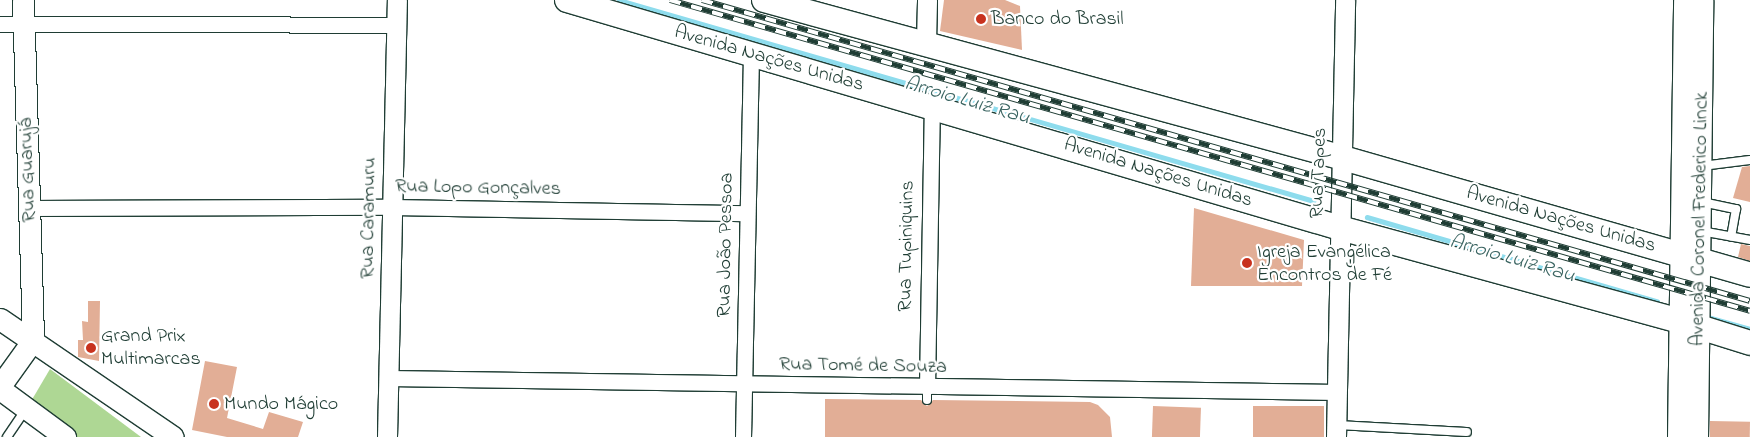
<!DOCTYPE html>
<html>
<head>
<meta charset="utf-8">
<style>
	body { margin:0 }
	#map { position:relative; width:1750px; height:437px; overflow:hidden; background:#fff; font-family:"Indie Flower",sans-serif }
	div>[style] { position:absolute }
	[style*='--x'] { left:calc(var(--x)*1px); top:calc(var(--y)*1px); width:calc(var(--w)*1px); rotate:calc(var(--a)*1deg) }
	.green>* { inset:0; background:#aed794 }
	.stream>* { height:4.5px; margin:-2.25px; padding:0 2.25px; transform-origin:2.25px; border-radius:2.25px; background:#8edced }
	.building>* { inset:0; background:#e2ae96; transform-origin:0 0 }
	.roads { filter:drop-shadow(1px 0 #1f3d34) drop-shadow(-1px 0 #1f3d34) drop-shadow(0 1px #1f3d34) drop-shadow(0 -1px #1f3d34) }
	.service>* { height:8px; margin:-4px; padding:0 4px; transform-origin:4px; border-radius:4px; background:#fff }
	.minor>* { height:15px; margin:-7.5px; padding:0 7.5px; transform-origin:7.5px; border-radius:7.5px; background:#fff }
	.tertiary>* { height:19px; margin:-9.5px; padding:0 9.5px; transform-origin:9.5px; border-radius:9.5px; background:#fff }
	.secondary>* { height:21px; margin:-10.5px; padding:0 10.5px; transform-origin:10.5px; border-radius:10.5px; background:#fff }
	.primary>* { height:24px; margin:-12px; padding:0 12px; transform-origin:12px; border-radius:12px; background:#fff }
	.rail>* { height:5.5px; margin-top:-2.75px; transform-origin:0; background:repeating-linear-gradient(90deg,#fff 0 11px,#1f3d34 0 22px); box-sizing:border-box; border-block:1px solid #1f3d34 }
	.dots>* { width:14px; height:14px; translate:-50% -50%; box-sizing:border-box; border:2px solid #fff; border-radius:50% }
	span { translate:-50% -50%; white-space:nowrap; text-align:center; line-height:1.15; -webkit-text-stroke:4.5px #fff; paint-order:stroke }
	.poi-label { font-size:20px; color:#1f3d34 }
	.left { translate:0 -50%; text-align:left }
	.street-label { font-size:20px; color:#1f3d34 }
	.water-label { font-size:21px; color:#3b6562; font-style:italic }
</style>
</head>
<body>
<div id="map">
	<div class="green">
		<i style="clip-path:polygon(50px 369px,141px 437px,76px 437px,30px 403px)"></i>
	</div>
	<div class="stream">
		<i style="--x:619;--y:0;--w:723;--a:16.13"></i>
		<i style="--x:1367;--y:217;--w:302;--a:16.2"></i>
		<i style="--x:1704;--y:316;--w:48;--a:15.8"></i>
	</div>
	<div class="building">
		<i style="clip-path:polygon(944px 0,1005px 0,1020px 6px,1022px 50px,940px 31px)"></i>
		<i style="clip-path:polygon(1750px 166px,1750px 202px,1733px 198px,1742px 167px)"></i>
		<i style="clip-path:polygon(1194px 208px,1304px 240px,1302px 286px,1191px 286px)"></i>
		<i style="clip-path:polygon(1741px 244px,1750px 246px,1750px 261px,1738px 257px)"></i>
		<i style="clip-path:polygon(88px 301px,100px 301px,99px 361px,78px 357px,78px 340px,83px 340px,82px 321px,88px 322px)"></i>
		<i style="clip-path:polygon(205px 361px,237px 367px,227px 418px,263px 429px,269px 412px,303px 422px,298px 437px,227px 437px,192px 430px)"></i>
		<i style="clip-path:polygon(825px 399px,921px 400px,927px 406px,933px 400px,1090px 402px,1098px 405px,1110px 417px,1112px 437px,825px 437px)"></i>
		<i style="left:1153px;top:406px;width:48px;height:31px;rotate:2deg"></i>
		<i style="left:1253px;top:406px;width:71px;height:31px"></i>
		<i style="left:1710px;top:421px;width:40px;height:16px;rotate:1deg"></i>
	</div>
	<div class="roads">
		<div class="service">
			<i style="--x:1702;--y:166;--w:48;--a:-7.1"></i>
			<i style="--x:1702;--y:202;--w:35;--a:12"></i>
			<i style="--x:1736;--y:209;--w:28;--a:100"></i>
			<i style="--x:1701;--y:231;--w:50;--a:10.4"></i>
			<i style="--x:927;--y:400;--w:13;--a:-90"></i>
			<i style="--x:1337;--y:425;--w:130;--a:3.1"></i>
			<i style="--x:7;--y:437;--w:32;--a:-56"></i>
		</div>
		<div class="minor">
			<i style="--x:0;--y:24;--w:396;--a:0.1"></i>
			<i style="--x:29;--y:208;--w:363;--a:-0.2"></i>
			<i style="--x:392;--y:207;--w:355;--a:1"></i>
			<i style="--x:388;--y:378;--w:950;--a:0.84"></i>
			<i style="--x:927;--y:387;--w:281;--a:-89"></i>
			<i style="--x:743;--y:437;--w:383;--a:-88.8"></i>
		</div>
		<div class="tertiary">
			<i style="--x:926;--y:42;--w:42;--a:-88.6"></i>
			<i style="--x:387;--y:437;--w:437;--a:-88.7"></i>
			<i style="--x:1336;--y:437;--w:437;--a:-88.8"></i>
		</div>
		<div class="secondary">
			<i style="--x:23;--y:0;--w:340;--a:88.3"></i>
			<i style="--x:0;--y:319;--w:209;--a:34.3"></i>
			<i style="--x:0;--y:386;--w:57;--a:-54.3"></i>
			<i style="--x:0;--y:389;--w:81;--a:36.4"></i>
			<i style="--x:1678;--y:437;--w:437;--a:-89.2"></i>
			<i style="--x:1697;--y:437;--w:437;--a:-89.3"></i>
		</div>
		<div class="primary">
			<i style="--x:567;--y:0;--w:806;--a:16.43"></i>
			<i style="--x:1340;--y:228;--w:352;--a:15.3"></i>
			<i style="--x:1680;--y:321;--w:73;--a:17.4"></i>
			<i style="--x:764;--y:0;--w:600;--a:15.26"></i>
			<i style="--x:1343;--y:158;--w:423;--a:16"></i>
		</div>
	</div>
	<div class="rail">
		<i style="--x:670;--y:0;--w:1124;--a:16.06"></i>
		<i style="--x:702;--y:0;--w:1090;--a:16.02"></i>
	</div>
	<div class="dots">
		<i style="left:981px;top:19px;background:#c8321e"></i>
		<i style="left:1247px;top:263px;background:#c8321e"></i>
		<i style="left:91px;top:348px;background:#c8321e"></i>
		<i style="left:214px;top:404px;background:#c8321e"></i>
	</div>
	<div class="poi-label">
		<span class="left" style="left:991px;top:19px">Banco do Brasil</span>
		<span class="left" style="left:1257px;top:264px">Igreja Evangélica<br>Encontros de Fé</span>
		<span class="left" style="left:101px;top:348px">Grand Prix<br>Multimarcas</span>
		<span class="left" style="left:224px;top:404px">Mundo Mágico</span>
	</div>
	<div class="street-label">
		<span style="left:769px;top:59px;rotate:16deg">Avenida Nações Unidas</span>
		<span style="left:28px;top:170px;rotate:-92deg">Rua Guarujá</span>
		<span style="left:1158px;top:173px;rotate:17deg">Avenida Nações Unidas</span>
		<span style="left:1319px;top:173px;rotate:-88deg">Rua Tapes</span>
		<span style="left:478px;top:188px;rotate:1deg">Rua Lopo Gonçalves</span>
		<span style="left:369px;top:218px;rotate:-89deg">Rua Caramuru</span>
		<span style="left:1700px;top:219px;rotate:-89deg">Avenida Coronel Frederico Linck</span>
		<span style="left:1561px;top:220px;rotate:16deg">Avenida Nações Unidas</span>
		<span style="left:726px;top:245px;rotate:-89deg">Rua João Pessoa</span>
		<span style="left:907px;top:246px;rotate:-89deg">Rua Tupiniquins</span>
		<span style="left:863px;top:366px;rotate:1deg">Rua Tomé de Souza</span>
	</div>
	<div class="water-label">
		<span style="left:967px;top:101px;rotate:16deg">Arroio Luiz Rau</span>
		<span style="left:1512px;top:259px;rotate:16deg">Arroio Luiz Rau</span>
	</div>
</div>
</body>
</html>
